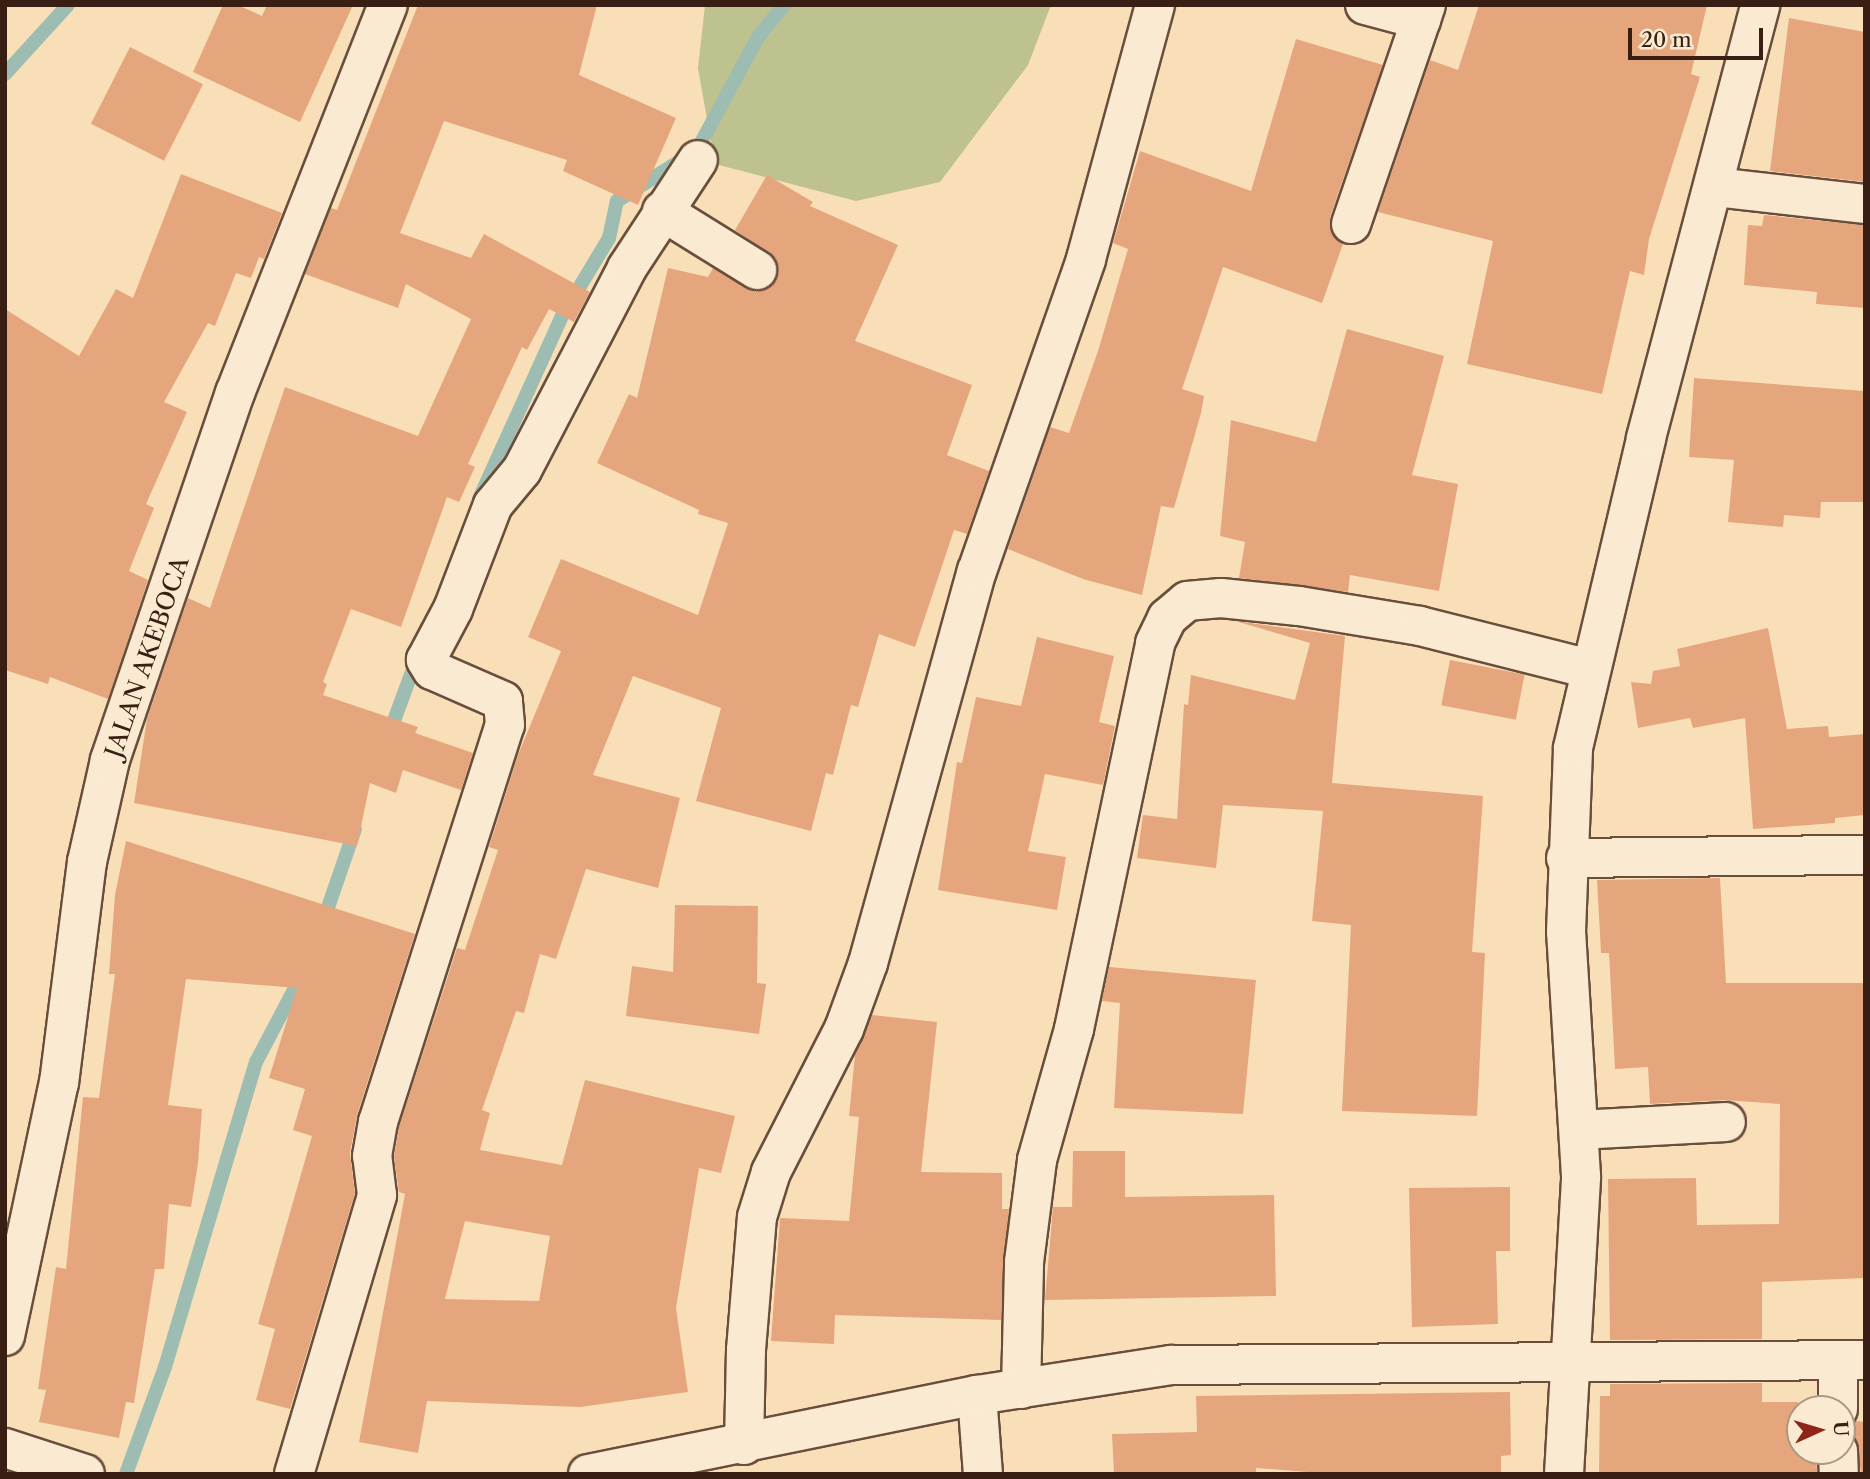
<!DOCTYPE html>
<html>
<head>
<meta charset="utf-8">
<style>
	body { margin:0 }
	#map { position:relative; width:1870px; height:1479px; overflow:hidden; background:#f8dfb8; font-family:"Libre Caslon Text",serif }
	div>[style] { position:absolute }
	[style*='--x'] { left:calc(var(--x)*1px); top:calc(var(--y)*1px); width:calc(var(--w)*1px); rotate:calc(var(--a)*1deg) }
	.green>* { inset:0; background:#bdc28f }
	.stream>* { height:14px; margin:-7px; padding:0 7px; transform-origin:7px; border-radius:7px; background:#9dbcb2 }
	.building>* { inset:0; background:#e6a67d; transform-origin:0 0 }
	.roads { filter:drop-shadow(2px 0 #694e3c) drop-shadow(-2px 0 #694e3c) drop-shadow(0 2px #694e3c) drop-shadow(0 -2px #694e3c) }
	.minor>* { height:38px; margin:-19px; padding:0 19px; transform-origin:19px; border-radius:19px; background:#faead1 }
	.tertiary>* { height:38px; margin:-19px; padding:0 19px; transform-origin:19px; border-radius:19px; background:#faead1 }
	span { translate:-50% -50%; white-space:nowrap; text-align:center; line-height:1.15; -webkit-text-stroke:5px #faead1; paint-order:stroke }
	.street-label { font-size:24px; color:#391e13 }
	.frame { position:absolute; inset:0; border:7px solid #391e13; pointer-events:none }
	.north { position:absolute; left:1786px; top:1395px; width:70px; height:70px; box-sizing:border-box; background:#faead1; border:2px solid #ad9885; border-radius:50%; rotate:86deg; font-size:19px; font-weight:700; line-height:28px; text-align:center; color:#391e13 }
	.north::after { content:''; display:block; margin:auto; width:24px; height:32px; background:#8f2418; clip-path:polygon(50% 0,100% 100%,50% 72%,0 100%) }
	.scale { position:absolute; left:1628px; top:28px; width:135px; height:32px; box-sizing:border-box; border:4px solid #391e13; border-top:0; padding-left:9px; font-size:21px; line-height:24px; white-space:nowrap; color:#391e13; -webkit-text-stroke:5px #faead1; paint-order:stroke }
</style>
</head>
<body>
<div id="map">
	<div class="green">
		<i style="clip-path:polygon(705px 5px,1051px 5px,1028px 65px,940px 182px,856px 201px,715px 164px,698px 68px)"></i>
	</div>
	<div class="stream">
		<i style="--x:5;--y:74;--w:93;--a:-47.6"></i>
		<i style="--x:479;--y:499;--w:201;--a:-65.6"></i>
		<i style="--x:562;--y:316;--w:91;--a:-58.9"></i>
		<i style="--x:609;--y:238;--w:38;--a:-78"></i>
		<i style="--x:617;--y:201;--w:95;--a:-32.5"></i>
		<i style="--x:697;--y:150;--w:128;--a:-61.6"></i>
		<i style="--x:758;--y:37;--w:41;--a:-50.9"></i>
		<i style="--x:388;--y:737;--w:84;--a:-69.8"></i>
		<i style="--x:323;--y:922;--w:98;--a:-71"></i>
		<i style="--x:126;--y:1474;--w:114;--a:-70"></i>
		<i style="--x:165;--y:1367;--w:318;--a:-73.4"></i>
		<i style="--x:256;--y:1062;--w:103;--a:-62.2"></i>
	</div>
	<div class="building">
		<i style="clip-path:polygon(223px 5px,238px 5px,262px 16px,267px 5px,353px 5px,300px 122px,193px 72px)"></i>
		<i style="clip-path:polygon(418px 5px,597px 5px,579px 75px,676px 118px,638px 205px,563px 171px,567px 160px,444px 121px,400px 233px,471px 258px,484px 234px,590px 292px,574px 322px,549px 309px,527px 350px,522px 347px,468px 464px,475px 467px,459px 502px,447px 497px,401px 627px,351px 609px,323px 682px,327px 684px,323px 695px,418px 727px,415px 733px,473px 753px,461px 790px,403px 770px,396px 793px,370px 783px,357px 846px,134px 803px,147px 719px,188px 598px,210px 608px,285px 387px,418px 436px,471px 319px,406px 284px,398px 308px,305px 274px,331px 208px,337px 210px)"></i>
		<i style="clip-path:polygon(1479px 5px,1707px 5px,1691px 74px,1700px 77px,1649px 239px,1644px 275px,1630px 271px,1602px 394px,1467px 364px,1493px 241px,1378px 212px,1430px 60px,1458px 70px)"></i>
		<i style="clip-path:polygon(1789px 18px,1865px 32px,1865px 182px,1770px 171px)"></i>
		<i style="clip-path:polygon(1296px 39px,1383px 65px,1330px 217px,1330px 229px,1343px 244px,1322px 303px,1223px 267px,1182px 389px,1204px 396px,1201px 413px,1174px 508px,1161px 506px,1142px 595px,1083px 579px,1008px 549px,1050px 427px,1069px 433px,1098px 351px,1128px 249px,1113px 243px,1140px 151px,1251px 191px)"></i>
		<i style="left:130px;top:47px;width:82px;height:86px;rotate:27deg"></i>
		<i style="clip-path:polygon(181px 174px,282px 213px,264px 259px,259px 257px,251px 278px,236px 273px,215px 326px,208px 323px,164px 402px,187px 412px,146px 504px,154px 508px,129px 571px,148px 580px,108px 699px,50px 677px,48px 684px,5px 670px,5px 309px,79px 356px,116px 289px,133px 298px)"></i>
		<i style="clip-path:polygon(evenodd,767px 175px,813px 202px,810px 206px,898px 245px,855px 341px,972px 385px,947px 455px,989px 471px,967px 534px,954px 530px,915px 647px,879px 634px,858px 707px,851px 705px,833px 775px,826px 773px,811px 831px,696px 801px,721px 708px,633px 676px,593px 775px,680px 798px,658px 888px,586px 869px,556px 959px,540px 954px,524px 1013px,516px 1011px,482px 1110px,490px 1113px,480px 1150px,562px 1165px,585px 1080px,735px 1116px,721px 1173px,699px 1168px,676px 1308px,688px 1392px,580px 1407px,427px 1401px,418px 1453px,359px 1442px,405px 1194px,399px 1192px,394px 1157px,399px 1127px,457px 948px,465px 950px,498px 850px,489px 847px,518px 755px,561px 651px,528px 637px,561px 559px,698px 615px,728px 523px,698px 514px,699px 510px,597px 463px,629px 394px,637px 398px,668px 268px,708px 277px,713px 268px,756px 292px,776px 281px,776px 259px,735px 230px,767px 175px,465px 1221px,550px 1236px,539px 1301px,445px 1299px,465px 1221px)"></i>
		<i style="clip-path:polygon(1764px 215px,1865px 225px,1865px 308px,1816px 304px,1817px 292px,1744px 285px,1748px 225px,1762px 226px)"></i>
		<i style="clip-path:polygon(1347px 329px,1444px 356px,1412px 475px,1458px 484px,1439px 591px,1350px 575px,1348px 592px,1239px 578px,1245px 542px,1220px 536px,1231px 420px,1316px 442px)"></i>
		<i style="clip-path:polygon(1694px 378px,1865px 391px,1865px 502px,1821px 502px,1820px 518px,1784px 515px,1783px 527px,1728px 522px,1734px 460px,1689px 457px)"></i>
		<i style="clip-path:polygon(1235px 621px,1345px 636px,1332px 783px,1483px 796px,1472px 952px,1485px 953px,1477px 1116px,1342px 1111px,1351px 925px,1312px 921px,1323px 811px,1223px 805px,1216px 868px,1137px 858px,1143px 815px,1177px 819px,1184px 704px,1188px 705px,1191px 675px,1295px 700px,1310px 643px)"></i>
		<i style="clip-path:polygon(1768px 628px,1787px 729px,1828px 726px,1829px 737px,1865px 734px,1865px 815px,1835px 818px,1835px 823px,1753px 829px,1745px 718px,1693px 728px,1690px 718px,1638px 728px,1631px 682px,1651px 684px,1653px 671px,1680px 666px,1677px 649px)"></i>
		<i style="clip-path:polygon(1037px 637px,1114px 656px,1099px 722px,1115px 726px,1103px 785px,1045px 774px,1028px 851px,1066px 857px,1057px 910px,938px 890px,957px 762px,962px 763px,976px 697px,1021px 706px)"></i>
		<i style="left:1450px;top:660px;width:76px;height:46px;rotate:11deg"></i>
		<i style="clip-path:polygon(126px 841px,415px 934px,357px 1115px,350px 1153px,355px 1193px,290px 1409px,256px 1400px,275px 1329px,258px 1324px,312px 1136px,293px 1130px,305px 1089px,269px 1078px,297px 988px,186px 979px,168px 1105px,202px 1109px,198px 1163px,191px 1207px,169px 1204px,164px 1269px,155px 1269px,134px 1403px,126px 1402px,119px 1438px,39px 1422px,46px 1390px,38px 1389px,56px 1267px,66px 1269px,83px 1097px,99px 1098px,115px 974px,109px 974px,115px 895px)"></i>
		<i style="clip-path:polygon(1720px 878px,1726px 983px,1865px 983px,1865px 1278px,1762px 1282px,1762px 1339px,1610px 1340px,1608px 1179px,1696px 1178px,1697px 1225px,1779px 1224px,1780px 1104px,1725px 1100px,1650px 1104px,1648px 1067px,1615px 1069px,1609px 953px,1601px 953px,1597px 880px)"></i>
		<i style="clip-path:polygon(675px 905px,758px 906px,757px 983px,766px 984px,759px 1034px,626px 1016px,632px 966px,673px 972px)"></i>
		<i style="clip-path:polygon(1109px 967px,1256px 980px,1243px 1114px,1114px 1108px,1120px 1003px,1102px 1001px)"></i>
		<i style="clip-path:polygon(872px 1015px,937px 1022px,921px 1172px,1002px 1173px,1002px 1209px,1009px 1209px,1001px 1320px,835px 1315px,834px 1344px,771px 1341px,780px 1218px,849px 1221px,859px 1117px,849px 1116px,855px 1055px)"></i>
		<i style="clip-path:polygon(1073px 1151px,1125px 1151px,1125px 1197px,1274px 1195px,1276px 1296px,1045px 1300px,1053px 1207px,1072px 1207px)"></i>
		<i style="clip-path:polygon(1510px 1187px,1510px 1251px,1496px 1251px,1498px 1324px,1412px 1327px,1409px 1188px)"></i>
		<i style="clip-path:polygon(1762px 1383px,1762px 1402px,1798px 1402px,1800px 1451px,1816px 1451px,1817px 1474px,1599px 1474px,1600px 1396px,1610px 1396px,1610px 1384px)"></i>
		<i style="clip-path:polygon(1510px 1392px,1511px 1455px,1501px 1456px,1501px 1474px,1332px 1474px,1256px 1468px,1256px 1474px,1114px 1474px,1112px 1434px,1197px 1432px,1196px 1396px)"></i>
		<i style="clip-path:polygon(1856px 1421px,1865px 1422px,1865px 1474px,1861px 1474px,1857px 1440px,1842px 1430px)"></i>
	</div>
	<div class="roads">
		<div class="minor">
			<i style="--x:1365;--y:5;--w:58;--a:15"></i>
			<i style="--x:1421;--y:20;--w:16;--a:-72"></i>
			<i style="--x:1715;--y:187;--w:151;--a:6.5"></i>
			<i style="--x:662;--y:211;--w:112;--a:31.8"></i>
			<i style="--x:1351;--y:224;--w:216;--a:-71.1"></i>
			<i style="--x:1566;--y:858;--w:299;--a:-0.6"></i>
			<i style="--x:1579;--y:1130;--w:147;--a:-3.1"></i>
			<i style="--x:5;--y:1336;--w:259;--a:-78"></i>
			<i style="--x:59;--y:1083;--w:223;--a:-82.8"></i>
			<i style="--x:87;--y:862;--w:105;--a:-77.3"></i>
			<i style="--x:110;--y:760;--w:388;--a:-71.2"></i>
			<i style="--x:235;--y:393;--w:417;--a:-68.5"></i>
			<i style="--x:1838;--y:1361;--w:48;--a:90"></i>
			<i style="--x:1021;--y:1389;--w:127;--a:-88.6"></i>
			<i style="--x:1024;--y:1262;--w:103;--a:-82.7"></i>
			<i style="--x:1037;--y:1160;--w:136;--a:-74.2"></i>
			<i style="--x:1074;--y:1029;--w:394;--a:-78.1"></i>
			<i style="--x:1155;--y:643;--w:28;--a:-64"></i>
			<i style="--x:1167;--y:618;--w:26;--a:-40"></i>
			<i style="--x:1187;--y:601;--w:34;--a:-5"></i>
			<i style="--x:1221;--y:598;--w:78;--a:5.9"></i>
			<i style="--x:1299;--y:606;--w:123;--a:9.4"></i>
			<i style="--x:1420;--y:626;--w:175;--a:14.2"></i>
			<i style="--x:977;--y:1395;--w:79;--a:85.7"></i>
			<i style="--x:744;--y:1445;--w:95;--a:-88.8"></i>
			<i style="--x:746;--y:1350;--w:133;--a:-85.3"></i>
			<i style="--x:757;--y:1217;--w:47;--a:-72.7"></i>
			<i style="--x:771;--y:1172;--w:161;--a:-63"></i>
			<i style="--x:844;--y:1029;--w:70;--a:-70"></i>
			<i style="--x:868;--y:963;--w:407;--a:-74.5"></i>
			<i style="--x:977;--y:571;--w:330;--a:-70.7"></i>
			<i style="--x:1086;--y:259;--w:263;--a:-74.8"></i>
			<i style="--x:1838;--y:1451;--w:23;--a:88"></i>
			<i style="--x:294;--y:1474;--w:291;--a:-73.4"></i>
			<i style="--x:377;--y:1195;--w:39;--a:-97"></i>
			<i style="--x:372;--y:1156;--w:35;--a:-80"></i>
			<i style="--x:378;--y:1122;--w:417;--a:-72.3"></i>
			<i style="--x:505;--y:725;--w:24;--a:-95"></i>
			<i style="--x:503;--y:701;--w:77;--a:-156.4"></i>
			<i style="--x:432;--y:670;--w:12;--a:-121"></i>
			<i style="--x:426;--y:660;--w:58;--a:-62.1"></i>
			<i style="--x:453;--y:609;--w:111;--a:-69"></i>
			<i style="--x:493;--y:505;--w:45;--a:-50.4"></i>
			<i style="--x:522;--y:470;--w:228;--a:-62.5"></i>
			<i style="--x:627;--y:268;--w:129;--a:-56.7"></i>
			<i style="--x:1564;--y:1474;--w:298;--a:-86.7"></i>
			<i style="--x:1581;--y:1176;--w:244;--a:-93.5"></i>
			<i style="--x:1566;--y:932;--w:184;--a:-87.8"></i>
			<i style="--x:1573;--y:748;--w:318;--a:-76.7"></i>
			<i style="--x:1646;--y:438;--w:448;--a:-75.2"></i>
		</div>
		<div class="tertiary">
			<i style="--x:5;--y:1448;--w:84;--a:18"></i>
			<i style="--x:588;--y:1474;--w:397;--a:-11.5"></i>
			<i style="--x:977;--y:1395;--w:196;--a:-8.8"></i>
			<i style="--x:1171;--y:1365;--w:694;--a:-0.41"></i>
		</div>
	</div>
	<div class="street-label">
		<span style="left:147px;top:657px;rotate:-71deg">JALAN AKEBOCA</span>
	</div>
	<div class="frame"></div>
	<div class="north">U</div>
	<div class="scale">20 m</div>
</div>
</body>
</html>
